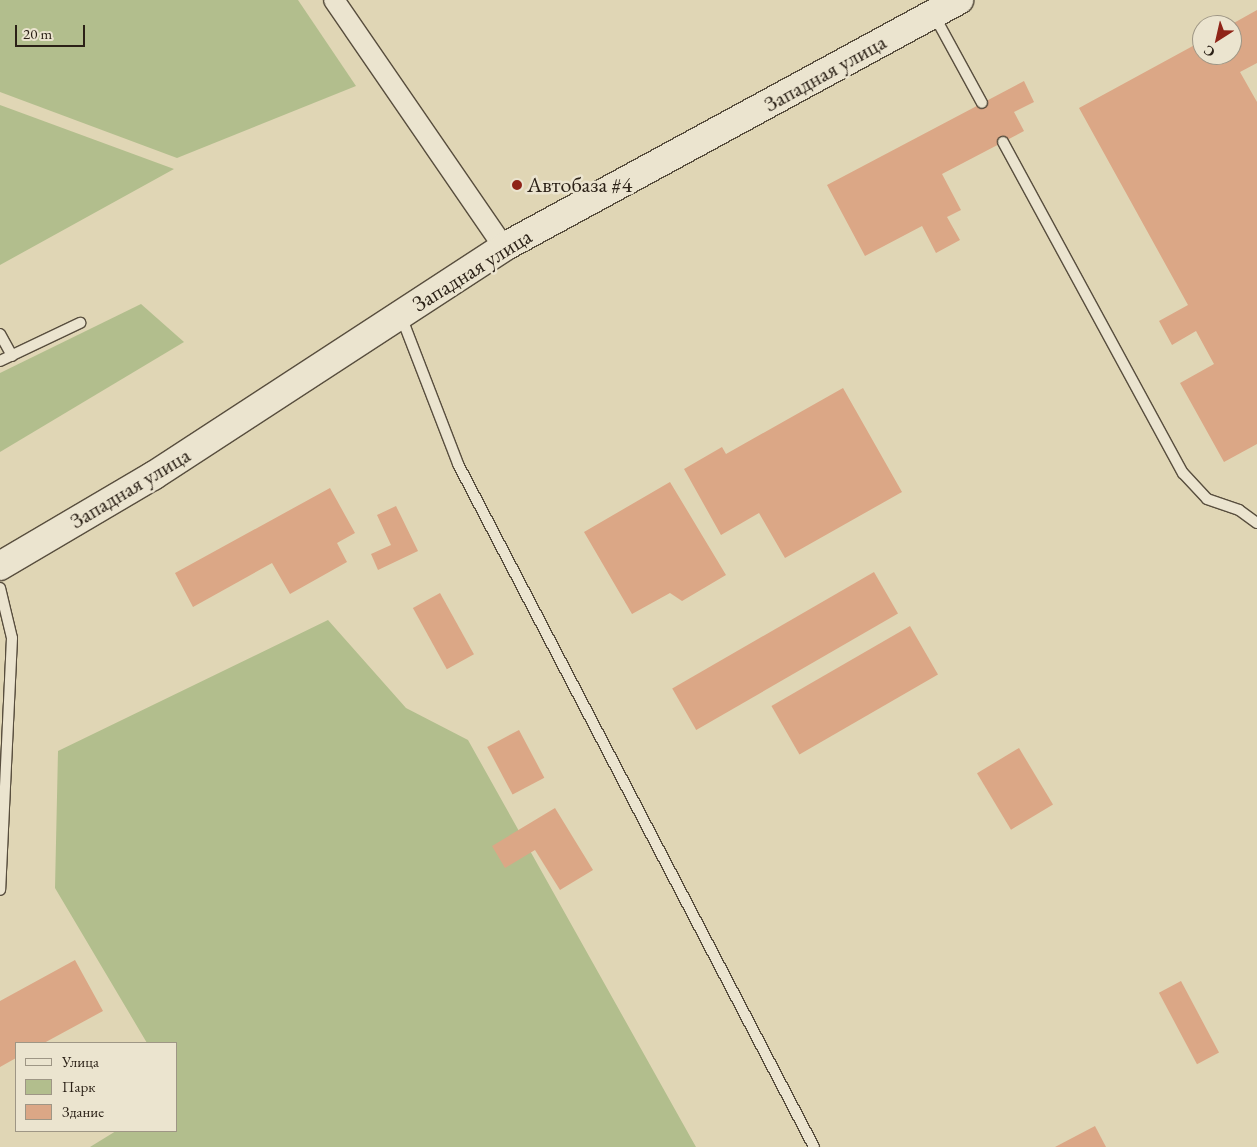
<!DOCTYPE html>
<html>
<head>
<meta charset="utf-8">
<style>
	body { margin:0 }
	#map { position:relative; width:1257px; height:1147px; overflow:hidden; background:#e0d6b5; font-family:"EB Garamond",serif }
	div>[style] { position:absolute }
	[style*='--x'] { left:calc(var(--x)*1px); top:calc(var(--y)*1px); width:calc(var(--w)*1px); rotate:calc(var(--a)*1deg) }
	.green>* { inset:0; background:#b2be8d }
	.building>* { inset:0; background:#dba786; transform-origin:0 0 }
	.roads { filter:drop-shadow(1px 0 #584e3e) drop-shadow(-1px 0 #584e3e) drop-shadow(0 1px #584e3e) drop-shadow(0 -1px #584e3e) }
	.lane>* { height:10px; margin:-5px; padding:0 5px; transform-origin:5px; border-radius:5px; background:#ebe4cf }
	.street>* { height:20px; margin:-10px; padding:0 10px; transform-origin:10px; border-radius:10px; background:#ebe4cf }
	.secondary>* { height:28px; margin:-14px; padding:0 14px; transform-origin:14px; border-radius:14px; background:#ebe4cf }
	.dots>* { width:14px; height:14px; translate:-50% -50%; box-sizing:border-box; border:2px solid #ebe4cf; border-radius:50% }
	span { translate:-50% -50%; white-space:nowrap; text-align:center; line-height:1.15; -webkit-text-stroke:5px #ebe4cf; paint-order:stroke }
	.street-label { font-size:22px; color:#2b2117 }
	.poi-label { font-size:22px; color:#2b2117 }
	.left { translate:0 -50%; text-align:left }
	.legend { position:absolute; left:15px; top:1042px; width:162px; height:90px; box-sizing:border-box; background:#ebe4cf; border:1px solid #9e9685; margin:0; padding:6px 9px; list-style:none; font-size:15px; color:#2b2117 }
	.legend li { display:flex; align-items:center; gap:10px; height:25px }
	.legend b { width:25px; border:1px solid #9e9685 }
	.north { position:absolute; left:1192px; top:15px; width:50px; height:50px; box-sizing:border-box; background:#ebe4cf; border:1px solid #9e9685; border-radius:50%; rotate:215deg; font-size:14px; font-weight:700; line-height:20px; text-align:center; color:#2b2117 }
	.north::after { content:''; display:block; margin:auto; width:18px; height:22px; background:#8f2418; clip-path:polygon(50% 0,100% 100%,50% 72%,0 100%) }
	.scale { position:absolute; left:15px; top:25px; width:70px; height:22px; box-sizing:border-box; border:2px solid #2b2117; border-top:0; padding-left:6px; font-size:15px; line-height:18px; white-space:nowrap; color:#2b2117; -webkit-text-stroke:4px #ebe4cf; paint-order:stroke }
</style>
</head>
<body>
<div id="map">
	<div class="green">
		<i style="clip-path:polygon(0 0,298px 0,356px 86px,177px 158px,0 92px)"></i>
		<i style="clip-path:polygon(0 105px,174px 169px,0 265px)"></i>
		<i style="clip-path:polygon(141px 304px,184px 342px,0 452px,0 373px)"></i>
		<i style="clip-path:polygon(328px 620px,406px 708px,468px 740px,696px 1147px,90px 1147px,116px 1131px,176px 1131px,176px 1043px,147px 1043px,55px 888px,58px 751px)"></i>
	</div>
	<div class="building">
		<i style="clip-path:polygon(1257px 10px,1257px 63px,1240px 72px,1257px 102px,1257px 444px,1224px 462px,1180px 383px,1214px 364px,1196px 331px,1172px 345px,1159px 321px,1188px 305px,1079px 108px,1202px 41px,1202px 55px,1232px 55px,1232px 24px)"></i>
		<i style="clip-path:polygon(1024px 81px,1034px 102px,1014px 112px,1024px 131px,942px 174px,961px 210px,947px 217px,960px 240px,936px 253px,922px 226px,865px 256px,827px 185px)"></i>
		<i style="clip-path:polygon(843px 388px,902px 492px,785px 558px,759px 513px,721px 535px,684px 469px,722px 447px,726px 454px)"></i>
		<i style="clip-path:polygon(670px 482px,726px 575px,682px 601px,670px 593px,632px 614px,584px 532px)"></i>
		<i style="clip-path:polygon(330px 488px,355px 533px,337px 543px,347px 562px,290px 594px,272px 563px,193px 607px,175px 573px)"></i>
		<i style="clip-path:polygon(396px 506px,418px 551px,378px 570px,371px 554px,391px 545px,377px 515px)"></i>
		<i style="left:874px;top:572px;width:48px;height:233px;rotate:60deg"></i>
		<i style="left:440px;top:593px;width:70px;height:31px;rotate:61deg"></i>
		<i style="left:910px;top:626px;width:56px;height:160px;rotate:60deg"></i>
		<i style="left:519px;top:730px;width:54px;height:36px;rotate:62deg"></i>
		<i style="left:1019px;top:748px;width:66px;height:49px;rotate:59deg"></i>
		<i style="clip-path:polygon(555px 808px,593px 870px,560px 890px,535px 850px,505px 868px,492px 846px)"></i>
		<i style="clip-path:polygon(75px 960px,103px 1011px,44px 1043px,16px 1043px,16px 1058px,0 1067px,0 1001px)"></i>
		<i style="left:1181px;top:981px;width:81px;height:25px;rotate:62deg"></i>
		<i style="clip-path:polygon(1095px 1126px,1106px 1147px,1055px 1147px)"></i>
	</div>
	<div class="roads">
		<div class="lane">
			<i style="--x:934;--y:15;--w:100;--a:61.4"></i>
			<i style="--x:1003;--y:142;--w:377;--a:61.5"></i>
			<i style="--x:1183;--y:473;--w:35;--a:47"></i>
			<i style="--x:1207;--y:499;--w:34;--a:19"></i>
			<i style="--x:1239;--y:510;--w:22;--a:36"></i>
			<i style="--x:401;--y:316;--w:159;--a:68.9"></i>
			<i style="--x:458;--y:464;--w:770;--a:62.47"></i>
			<i style="--x:0;--y:334;--w:25;--a:61"></i>
			<i style="--x:0;--y:361;--w:89;--a:-25.4"></i>
			<i style="--x:0;--y:588;--w:51;--a:76.5"></i>
			<i style="--x:12;--y:638;--w:252;--a:92.7"></i>
		</div>
		<div class="street">
			<i style="--x:334;--y:0;--w:300;--a:55.5"></i>
		</div>
		<div class="secondary">
			<i style="--x:0;--y:566;--w:178;--a:-30.5"></i>
			<i style="--x:153;--y:476;--w:419;--a:-33.1"></i>
			<i style="--x:504;--y:247;--w:518;--a:-28.5"></i>
		</div>
	</div>
	<div class="dots">
		<i style="left:517px;top:185px;background:#8f2418"></i>
	</div>
	<div class="street-label">
		<span style="left:825px;top:73px;rotate:-29deg">Западная улица</span>
		<span style="left:472px;top:270px;rotate:-32deg">Западная улица</span>
		<span style="left:130px;top:488px;rotate:-31deg">Западная улица</span>
	</div>
	<div class="poi-label">
		<span class="left" style="left:527px;top:185px">Автобаза #4</span>
	</div>
	<ul class="legend">
	<li><b style="height:6px;background:#ebe4cf"></b>Улица</li>
	<li><b style="height:14px;background:#b2be8d"></b>Парк</li>
	<li><b style="height:14px;background:#dba786"></b>Здание</li>
	</ul>
	<div class="north">С</div>
	<div class="scale">20 m</div>
</div>
</body>
</html>
